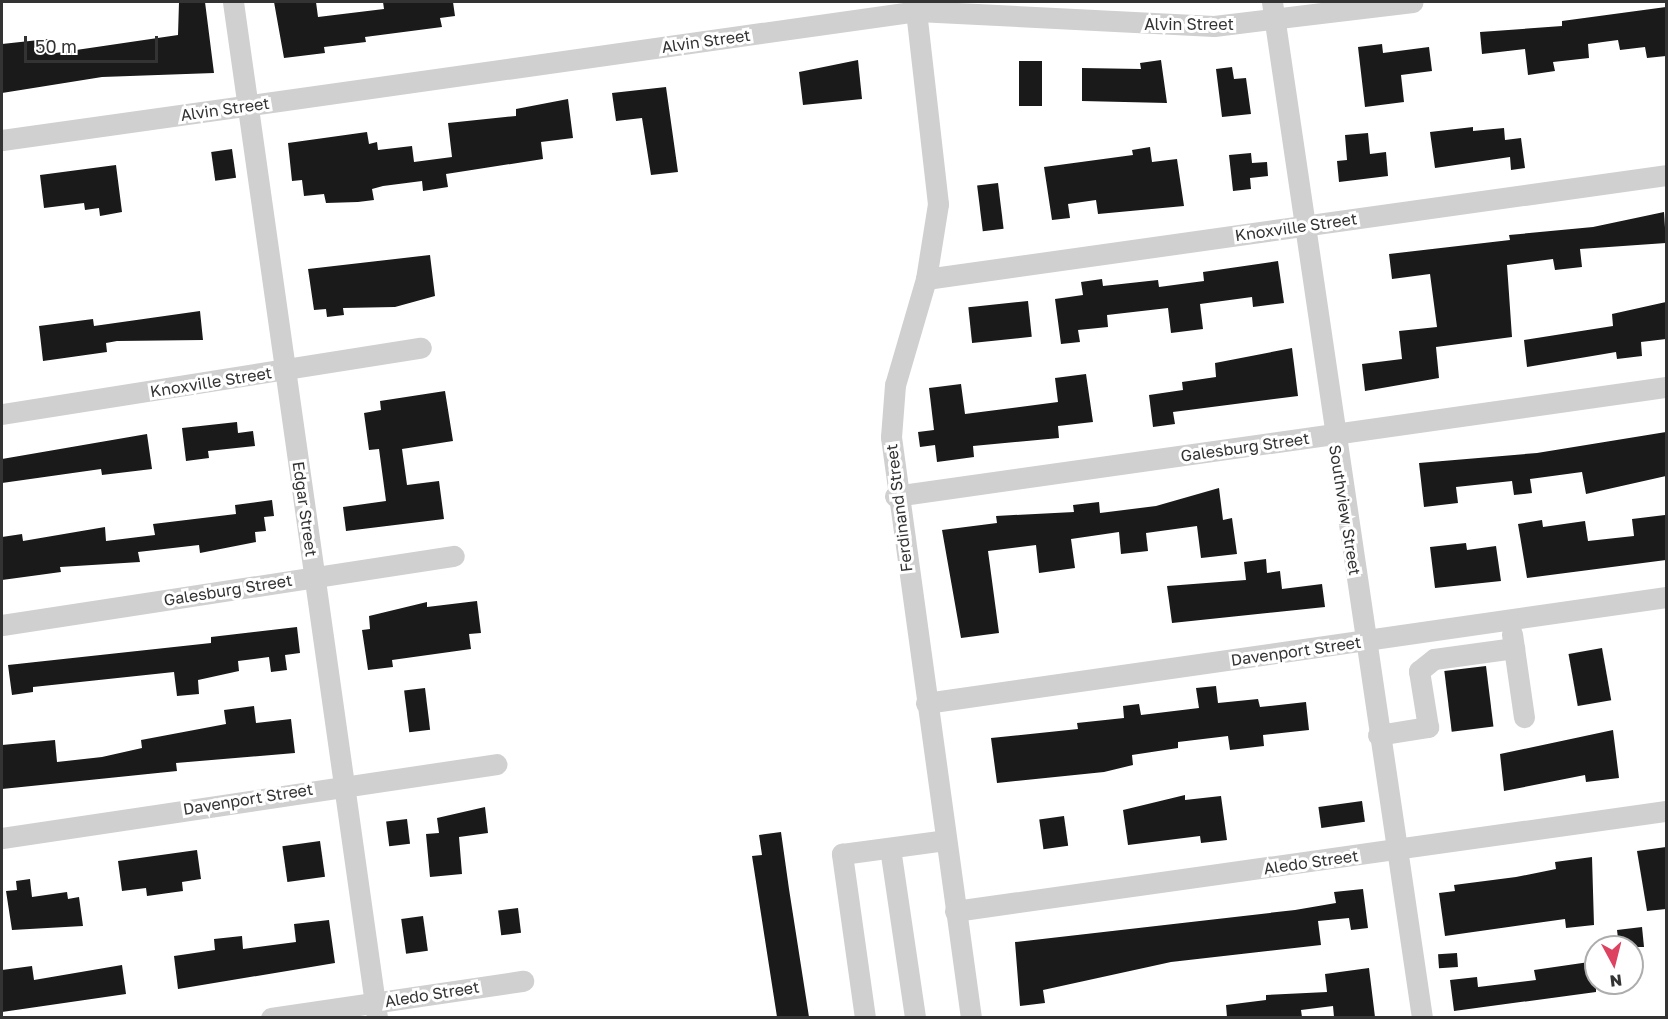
<!DOCTYPE html>
<html>
<head>
<meta charset="utf-8">
<style>
	body { margin:0 }
	#map { position:relative; width:1668px; height:1019px; overflow:hidden; background:#fff; font-family:"Golos Text",sans-serif }
	div>[style] { position:absolute }
	[style*='--x'] { left:calc(var(--x)*1px); top:calc(var(--y)*1px); width:calc(var(--w)*1px); rotate:calc(var(--a)*1deg) }
	.building>* { inset:0; background:#1a1a1a; transform-origin:0 0 }
	.minor>* { height:21px; margin:-10.5px; padding:0 10.5px; transform-origin:10.5px; border-radius:10.5px; background:#d0d0d0 }
	span { translate:-50% -50%; white-space:nowrap; text-align:center; line-height:1.15; -webkit-text-stroke:6px #fff; paint-order:stroke }
	.street-label { font-size:16px; color:#333 }
	.frame { position:absolute; inset:0; border:3px solid #333; pointer-events:none }
	.north { position:absolute; left:1584px; top:935px; width:60px; height:60px; box-sizing:border-box; background:#fff; border:2px solid #adadad; border-radius:50%; rotate:173deg; font-size:16px; font-weight:700; line-height:24px; text-align:center; color:#333 }
	.north::after { content:''; display:block; margin:auto; width:21px; height:27px; background:#dd4260; clip-path:polygon(50% 0,100% 100%,50% 72%,0 100%) }
	.scale { position:absolute; left:24px; top:36px; width:134px; height:27px; box-sizing:border-box; border:3px solid #333; border-top:0; padding-left:8px; font-size:18px; line-height:21px; white-space:nowrap; color:#333; -webkit-text-stroke:4px #fff; paint-order:stroke }
</style>
</head>
<body>
<div id="map">
	<div class="building">
		<i style="clip-path:polygon(179px 2px,205px 2px,214px 73px,102px 77px,2px 93px,2px 44px,48px 39px,49px 54px,178px 35px)"></i>
		<i style="clip-path:polygon(274px 2px,316px 2px,318px 17px,384px 9px,383px 2px,453px 2px,455px 16px,440px 18px,442px 27px,365px 37px,366px 42px,324px 47px,325px 53px,284px 58px)"></i>
		<i style="clip-path:polygon(1666px 7px,1666px 56px,1647px 58px,1645px 47px,1620px 50px,1618px 40px,1588px 44px,1589px 58px,1553px 62px,1555px 71px,1528px 75px,1525px 49px,1482px 54px,1480px 32px,1562px 26px,1562px 21px)"></i>
		<i style="clip-path:polygon(1382px 44px,1383px 53px,1429px 47px,1432px 71px,1401px 75px,1404px 102px,1365px 107px,1358px 47px)"></i>
		<i style="clip-path:polygon(858px 60px,862px 99px,803px 105px,799px 72px)"></i>
		<i style="clip-path:polygon(1161px 60px,1167px 103px,1082px 101px,1082px 68px,1141px 69px,1140px 63px)"></i>
		<i style="left:1019px;top:61px;width:23px;height:45px"></i>
		<i style="clip-path:polygon(1232px 67px,1234px 79px,1246px 78px,1251px 114px,1222px 117px,1216px 69px)"></i>
		<i style="clip-path:polygon(666px 87px,678px 172px,651px 175px,642px 118px,616px 121px,612px 93px)"></i>
		<i style="clip-path:polygon(568px 99px,573px 138px,541px 142px,543px 159px,446px 174px,448px 187px,423px 191px,422px 181px,383px 186px,372px 189px,374px 200px,358px 202px,326px 203px,324px 194px,304px 196px,302px 180px,292px 181px,288px 143px,367px 132px,369px 144px,377px 142px,378px 150px,412px 146px,414px 162px,452px 157px,448px 123px,516px 116px,516px 109px)"></i>
		<i style="clip-path:polygon(1473px 127px,1473px 131px,1504px 128px,1505px 140px,1521px 138px,1525px 168px,1511px 170px,1510px 157px,1435px 168px,1430px 132px)"></i>
		<i style="clip-path:polygon(1368px 133px,1370px 154px,1386px 152px,1388px 176px,1339px 182px,1337px 161px,1347px 160px,1345px 135px)"></i>
		<i style="clip-path:polygon(1150px 147px,1152px 162px,1177px 159px,1184px 206px,1098px 214px,1096px 200px,1068px 204px,1070px 218px,1052px 220px,1044px 167px,1133px 155px,1132px 150px)"></i>
		<i style="left:232px;top:149px;width:29px;height:21px;rotate:82deg"></i>
		<i style="clip-path:polygon(1251px 153px,1252px 163px,1267px 162px,1268px 176px,1250px 178px,1251px 189px,1233px 191px,1229px 155px)"></i>
		<i style="clip-path:polygon(116px 165px,122px 212px,100px 216px,99px 208px,85px 210px,84px 203px,44px 208px,40px 175px)"></i>
		<i style="left:998px;top:183px;width:46px;height:21px;rotate:83deg"></i>
		<i style="clip-path:polygon(1664px 212px,1666px 243px,1580px 249px,1582px 267px,1555px 270px,1553px 259px,1507px 265px,1512px 337px,1436px 347px,1439px 378px,1365px 391px,1362px 364px,1402px 359px,1399px 331px,1437px 327px,1430px 274px,1392px 279px,1389px 254px,1510px 240px,1509px 235px,1593px 227px)"></i>
		<i style="clip-path:polygon(430px 255px,435px 296px,395px 307px,343px 308px,344px 315px,327px 317px,326px 309px,314px 310px,308px 269px)"></i>
		<i style="clip-path:polygon(1278px 261px,1284px 303px,1253px 307px,1252px 297px,1200px 304px,1203px 329px,1171px 333px,1168px 308px,1107px 315px,1108px 327px,1078px 330px,1080px 342px,1061px 344px,1055px 299px,1083px 295px,1081px 282px,1102px 279px,1103px 286px,1158px 280px,1159px 287px,1204px 281px,1203px 272px)"></i>
		<i style="left:1028px;top:301px;width:36px;height:60px;rotate:84deg"></i>
		<i style="clip-path:polygon(1666px 302px,1666px 339px,1641px 342px,1642px 356px,1617px 359px,1616px 352px,1527px 367px,1524px 340px,1613px 326px,1612px 314px)"></i>
		<i style="clip-path:polygon(200px 311px,203px 340px,117px 341px,106px 343px,107px 352px,43px 361px,39px 326px,93px 319px,94px 326px)"></i>
		<i style="clip-path:polygon(1292px 348px,1298px 396px,1173px 412px,1175px 424px,1153px 427px,1149px 395px,1183px 390px,1182px 382px,1216px 377px,1215px 363px)"></i>
		<i style="clip-path:polygon(1086px 374px,1093px 422px,1058px 426px,1059px 438px,973px 446px,974px 457px,937px 462px,935px 445px,920px 447px,918px 432px,934px 430px,929px 388px,961px 384px,965px 414px,1058px 402px,1055px 378px)"></i>
		<i style="clip-path:polygon(445px 391px,453px 441px,402px 449px,407px 485px,439px 481px,444px 519px,346px 531px,343px 507px,386px 501px,379px 449px,369px 450px,364px 413px,381px 410px,380px 401px)"></i>
		<i style="clip-path:polygon(237px 422px,238px 433px,253px 431px,255px 446px,208px 451px,209px 458px,186px 461px,182px 428px)"></i>
		<i style="clip-path:polygon(1666px 432px,1666px 476px,1586px 494px,1582px 472px,1530px 479px,1532px 493px,1514px 495px,1512px 481px,1456px 487px,1458px 503px,1424px 507px,1419px 463px,1537px 453px)"></i>
		<i style="clip-path:polygon(147px 434px,152px 469px,102px 475px,101px 469px,2px 483px,2px 459px)"></i>
		<i style="clip-path:polygon(1219px 488px,1223px 520px,1232px 518px,1237px 554px,1201px 558px,1197px 526px,1146px 533px,1148px 551px,1121px 554px,1119px 532px,1071px 539px,1075px 568px,1039px 573px,1036px 545px,988px 551px,999px 633px,961px 638px,942px 530px,997px 523px,996px 516px,1074px 512px,1073px 505px,1099px 502px,1100px 513px,1156px 506px)"></i>
		<i style="clip-path:polygon(272px 500px,274px 516px,264px 517px,266px 531px,255px 532px,256px 542px,200px 553px,199px 545px,138px 552px,140px 562px,60px 567px,61px 572px,2px 580px,2px 537px,22px 534px,23px 541px,105px 527px,106px 541px,155px 535px,153px 524px,236px 514px,235px 505px)"></i>
		<i style="clip-path:polygon(1665px 515px,1666px 560px,1527px 578px,1518px 524px,1542px 520px,1543px 527px,1585px 521px,1588px 541px,1634px 536px,1632px 519px)"></i>
		<i style="clip-path:polygon(1466px 543px,1467px 550px,1496px 546px,1501px 581px,1435px 588px,1430px 547px)"></i>
		<i style="clip-path:polygon(1266px 559px,1267px 573px,1280px 571px,1282px 589px,1322px 584px,1325px 607px,1172px 623px,1167px 586px,1246px 580px,1244px 562px)"></i>
		<i style="clip-path:polygon(477px 601px,481px 633px,469px 634px,471px 649px,392px 660px,393px 667px,368px 670px,362px 630px,370px 629px,369px 616px,427px 602px,427px 607px)"></i>
		<i style="clip-path:polygon(297px 627px,300px 653px,285px 655px,287px 670px,271px 672px,269px 657px,238px 661px,239px 671px,198px 680px,199px 694px,177px 696px,174px 672px,33px 687px,33px 692px,12px 695px,8px 665px,211px 643px,211px 637px)"></i>
		<i style="left:1602px;top:648px;width:53px;height:34px;rotate:80deg"></i>
		<i style="left:1486px;top:666px;width:61px;height:42px;rotate:83deg"></i>
		<i style="clip-path:polygon(1216px 686px,1218px 703px,1258px 699px,1260px 707px,1306px 702px,1309px 730px,1263px 735px,1264px 746px,1230px 750px,1228px 736px,1178px 742px,1178px 748px,1132px 755px,1133px 765px,1104px 772px,997px 783px,991px 738px,1078px 729px,1077px 723px,1124px 718px,1123px 706px,1139px 704px,1141px 715px,1199px 708px,1196px 688px)"></i>
		<i style="left:425px;top:688px;width:42px;height:21px;rotate:83deg"></i>
		<i style="clip-path:polygon(254px 706px,256px 723px,291px 719px,295px 753px,176px 763px,177px 771px,2px 789px,2px 745px,55px 740px,57px 762px,102px 757px,142px 748px,141px 740px,226px 724px,224px 710px)"></i>
		<i style="clip-path:polygon(1613px 730px,1619px 778px,1586px 782px,1585px 775px,1504px 791px,1500px 754px)"></i>
		<i style="clip-path:polygon(1185px 795px,1185px 800px,1221px 796px,1227px 840px,1201px 843px,1200px 836px,1128px 845px,1123px 810px)"></i>
		<i style="left:1362px;top:801px;width:21px;height:44px;rotate:82deg"></i>
		<i style="clip-path:polygon(485px 807px,488px 833px,459px 837px,462px 874px,430px 877px,426px 834px,439px 833px,437px 818px)"></i>
		<i style="left:1064px;top:816px;width:30px;height:25px;rotate:82deg"></i>
		<i style="left:407px;top:819px;width:25px;height:21px;rotate:83deg"></i>
		<i style="clip-path:polygon(781px 832px,789px 889px,809px 1017px,777px 1017px,752px 856px,762px 855px,759px 835px)"></i>
		<i style="left:320px;top:841px;width:36px;height:38px;rotate:82deg"></i>
		<i style="clip-path:polygon(1666px 847px,1666px 909px,1647px 911px,1637px 851px)"></i>
		<i style="clip-path:polygon(197px 850px,201px 879px,182px 882px,183px 891px,147px 896px,146px 888px,122px 891px,118px 861px)"></i>
		<i style="clip-path:polygon(1592px 857px,1594px 925px,1566px 928px,1565px 919px,1445px 936px,1439px 893px,1455px 891px,1454px 885px,1516px 877px,1556px 869px,1555px 862px)"></i>
		<i style="clip-path:polygon(30px 879px,32px 897px,67px 892px,68px 899px,79px 897px,83px 926px,12px 930px,6px 891px,17px 890px,16px 881px)"></i>
		<i style="clip-path:polygon(1363px 889px,1368px 928px,1351px 930px,1349px 918px,1318px 921px,1321px 945px,1171px 962px,1043px 990px,1045px 1003px,1020px 1006px,1015px 942px,1295px 910px,1336px 903px,1334px 892px)"></i>
		<i style="left:518px;top:908px;width:25px;height:20px;rotate:83deg"></i>
		<i style="left:423px;top:916px;width:35px;height:22px;rotate:82deg"></i>
		<i style="clip-path:polygon(329px 920px,335px 963px,178px 989px,174px 956px,215px 950px,214px 939px,242px 936px,243px 949px,296px 942px,294px 924px)"></i>
		<i style="clip-path:polygon(1642px 927px,1644px 947px,1619px 947px,1617px 930px)"></i>
		<i style="left:1457px;top:953px;width:14px;height:19px;rotate:86deg"></i>
		<i style="clip-path:polygon(1596px 961px,1596px 992px,1454px 1011px,1450px 980px,1477px 977px,1478px 987px,1536px 980px,1534px 970px)"></i>
		<i style="clip-path:polygon(122px 965px,126px 994px,2px 1012px,2px 970px,32px 966px,34px 980px)"></i>
		<i style="clip-path:polygon(1369px 968px,1375px 1017px,1334px 1017px,1333px 1006px,1301px 1010px,1302px 1017px,1227px 1017px,1226px 1005px,1266px 1000px,1266px 995px,1327px 992px,1325px 974px)"></i>
	</div>
	<div class="minor">
		<i style="--x:233;--y:2;--w:1026;--a:81.93"></i>
		<i style="--x:915;--y:2;--w:203;--a:83.5"></i>
		<i style="--x:938;--y:204;--w:76;--a:99.1"></i>
		<i style="--x:926;--y:279;--w:110;--a:106.3"></i>
		<i style="--x:895;--y:385;--w:52;--a:94.4"></i>
		<i style="--x:891;--y:437;--w:586;--a:82.16"></i>
		<i style="--x:1272;--y:2;--w:1027;--a:81.6"></i>
		<i style="--x:2;--y:140;--w:924;--a:-8.02"></i>
		<i style="--x:917;--y:11;--w:297;--a:2.9"></i>
		<i style="--x:1214;--y:26;--w:200;--a:-6.9"></i>
		<i style="--x:926;--y:279;--w:747;--a:-8"></i>
		<i style="--x:2;--y:414;--w:424;--a:-9"></i>
		<i style="--x:895;--y:496;--w:779;--a:-8.05"></i>
		<i style="--x:2;--y:625;--w:457;--a:-8.7"></i>
		<i style="--x:1512;--y:634;--w:84;--a:81.8"></i>
		<i style="--x:926;--y:703;--w:748;--a:-8.15"></i>
		<i style="--x:1378;--y:735;--w:51;--a:-9.1"></i>
		<i style="--x:1428;--y:727;--w:57;--a:-99.1"></i>
		<i style="--x:1419;--y:671;--w:19;--a:-39"></i>
		<i style="--x:1434;--y:659;--w:81;--a:-7.8"></i>
		<i style="--x:2;--y:838;--w:500;--a:-8.5"></i>
		<i style="--x:890;--y:848;--w:172;--a:81.6"></i>
		<i style="--x:955;--y:911;--w:718;--a:-8.01"></i>
		<i style="--x:271;--y:1018;--w:255;--a:-8.4"></i>
		<i style="--x:865;--y:1018;--w:166;--a:-98"></i>
		<i style="--x:842;--y:854;--w:104;--a:-7.7"></i>
	</div>
	<div class="street-label">
		<span style="left:1189px;top:24px">Alvin Street</span>
		<span style="left:706px;top:41px;rotate:-8deg">Alvin Street</span>
		<span style="left:225px;top:109px;rotate:-8deg">Alvin Street</span>
		<span style="left:1296px;top:227px;rotate:-8deg">Knoxville Street</span>
		<span style="left:211px;top:382px;rotate:-9deg">Knoxville Street</span>
		<span style="left:1245px;top:447px;rotate:-8deg">Galesburg Street</span>
		<span style="left:899px;top:508px;rotate:-97deg">Ferdinand Street</span>
		<span style="left:305px;top:509px;rotate:82deg">Edgar Street</span>
		<span style="left:1345px;top:510px;rotate:81deg">Southview Street</span>
		<span style="left:228px;top:590px;rotate:-9deg">Galesburg Street</span>
		<span style="left:1296px;top:651px;rotate:-8deg">Davenport Street</span>
		<span style="left:248px;top:799px;rotate:-9deg">Davenport Street</span>
		<span style="left:1311px;top:862px;rotate:-8deg">Aledo Street</span>
		<span style="left:432px;top:994px;rotate:-9deg">Aledo Street</span>
	</div>
	<div class="frame"></div>
	<div class="north">N</div>
	<div class="scale">50 m</div>
</div>
</body>
</html>
